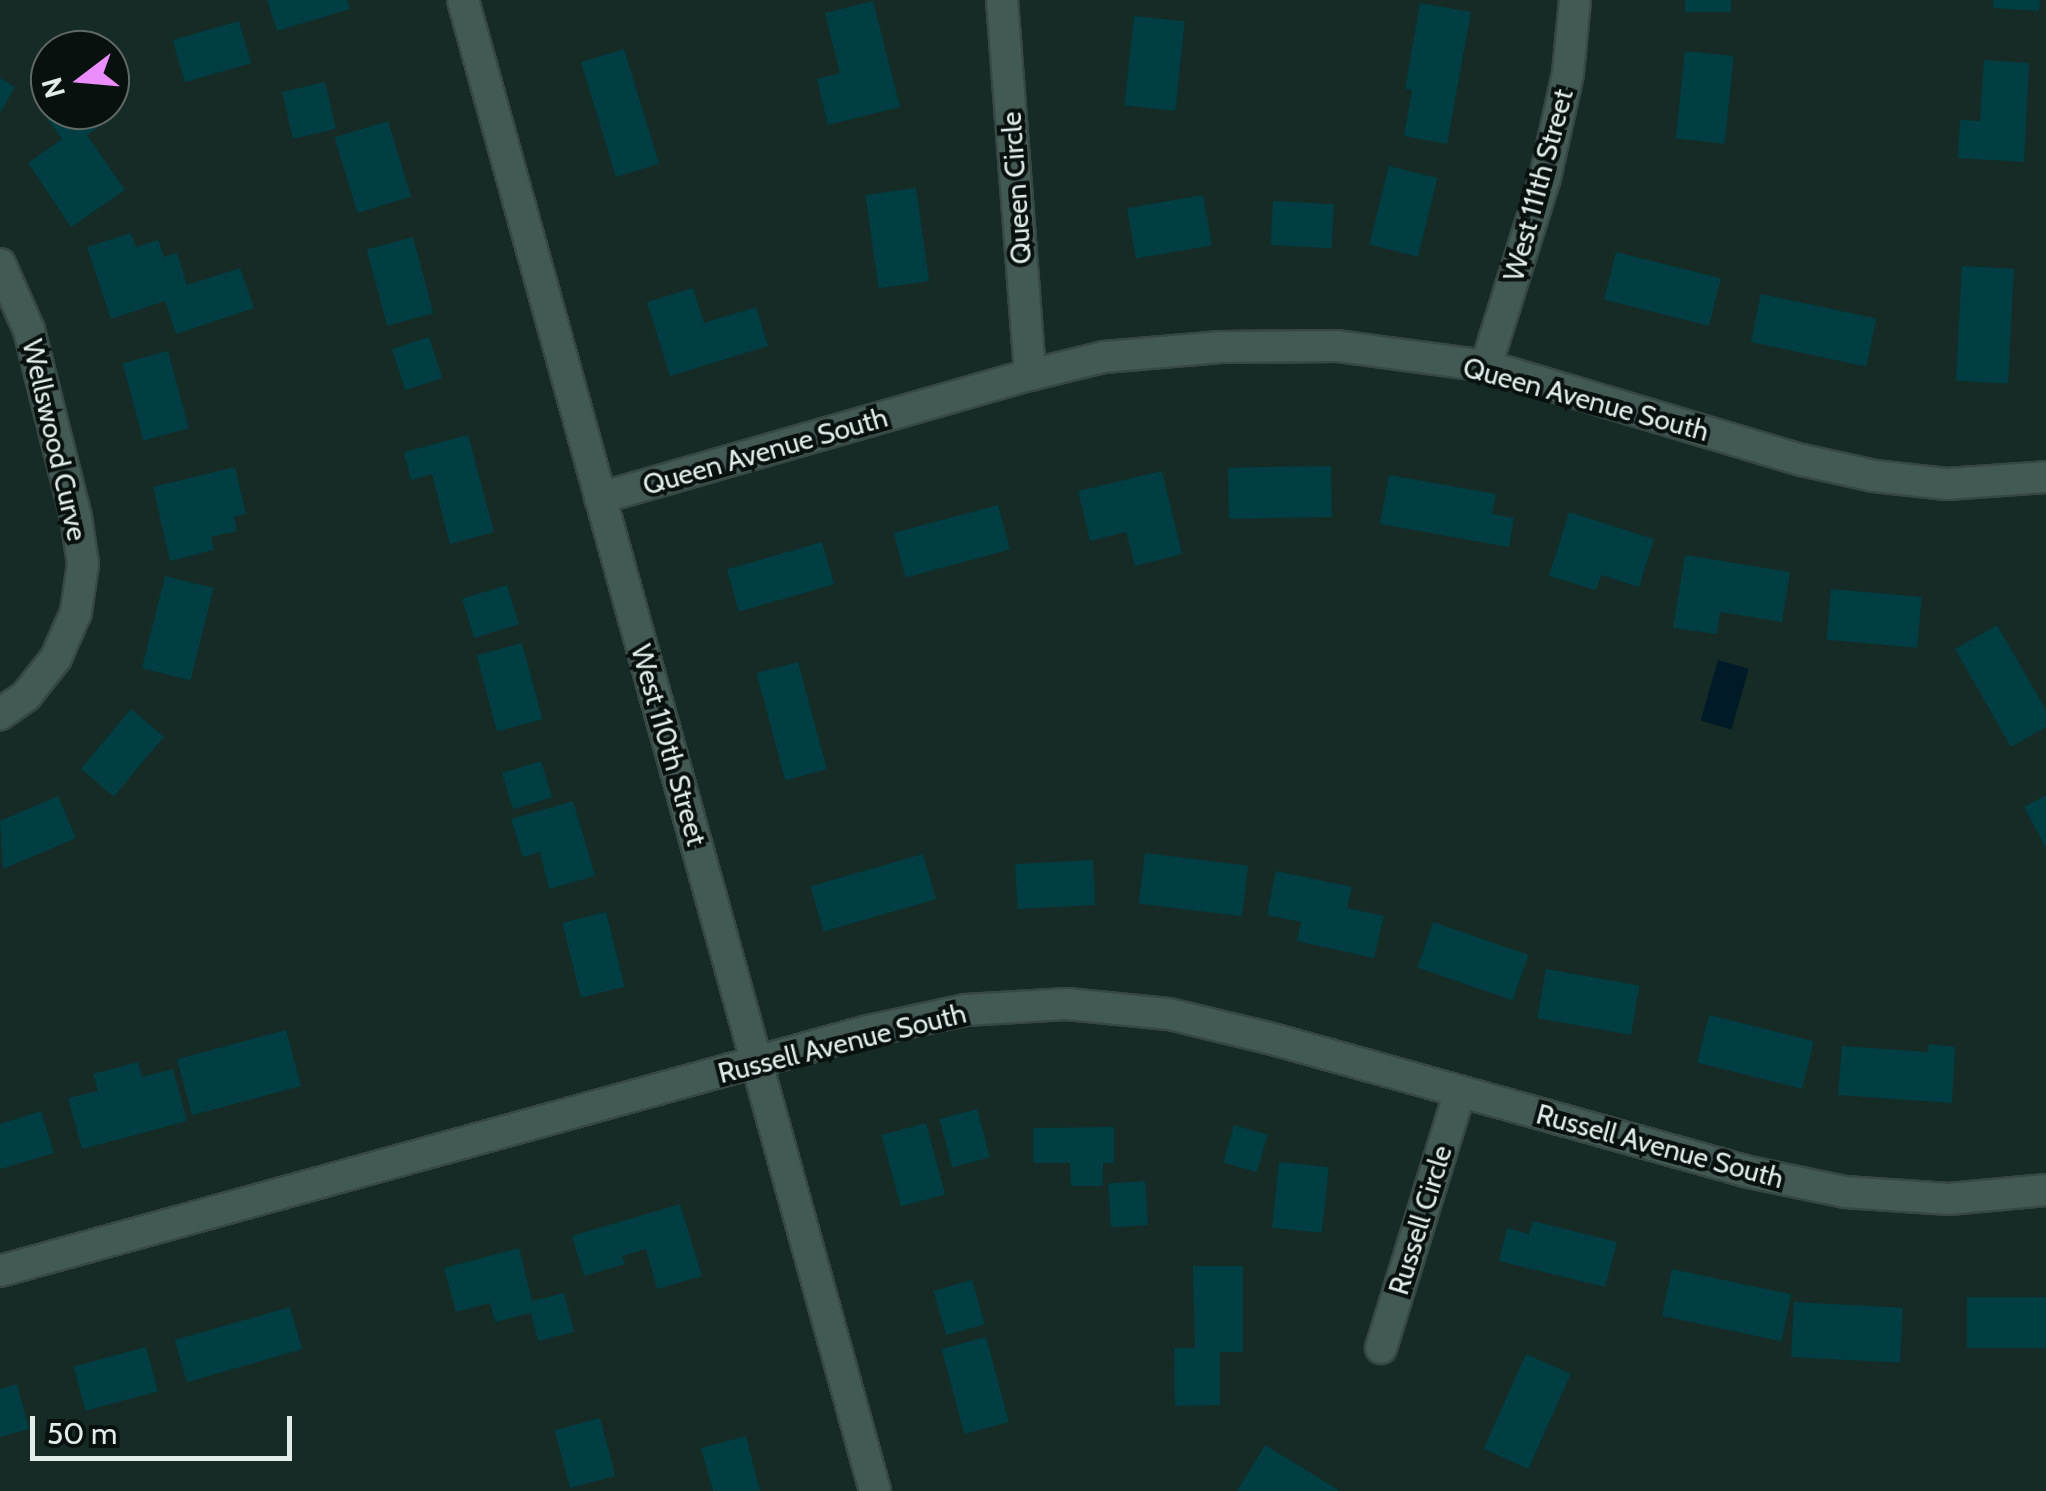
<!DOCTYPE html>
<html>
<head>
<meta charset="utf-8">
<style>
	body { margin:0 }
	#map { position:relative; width:2046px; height:1491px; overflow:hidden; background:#162b26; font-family:Cabin,sans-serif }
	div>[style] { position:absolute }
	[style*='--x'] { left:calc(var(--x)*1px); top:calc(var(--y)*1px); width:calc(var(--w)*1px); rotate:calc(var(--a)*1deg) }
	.water>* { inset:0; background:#001a28; transform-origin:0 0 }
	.building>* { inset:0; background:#013e44; transform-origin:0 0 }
	.roads { filter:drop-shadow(2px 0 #374743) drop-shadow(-2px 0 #374743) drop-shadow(0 2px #374743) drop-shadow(0 -2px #374743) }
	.street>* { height:30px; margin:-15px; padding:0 15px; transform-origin:15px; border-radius:15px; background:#435953 }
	span { translate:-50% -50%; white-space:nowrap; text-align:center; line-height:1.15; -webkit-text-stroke:8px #09110f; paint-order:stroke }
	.street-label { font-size:28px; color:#e0ede9 }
	.north { position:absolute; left:30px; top:30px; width:100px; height:100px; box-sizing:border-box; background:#09110f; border:2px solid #5f6966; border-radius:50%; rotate:254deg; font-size:28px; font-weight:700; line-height:40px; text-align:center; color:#e0ede9 }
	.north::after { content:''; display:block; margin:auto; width:35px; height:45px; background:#eb8dfc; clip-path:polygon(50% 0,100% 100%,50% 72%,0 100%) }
	.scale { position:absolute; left:30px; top:1416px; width:262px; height:45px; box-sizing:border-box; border:5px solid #e0ede9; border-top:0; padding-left:12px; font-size:30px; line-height:35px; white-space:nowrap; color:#e0ede9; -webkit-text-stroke:8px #09110f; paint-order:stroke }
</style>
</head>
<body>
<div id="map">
	<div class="water">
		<i style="left:1718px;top:660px;width:32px;height:63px;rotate:16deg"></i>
	</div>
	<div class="building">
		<i style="clip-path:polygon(267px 0,347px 0,350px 9px,277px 31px)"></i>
		<i style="left:1685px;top:0;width:46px;height:12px"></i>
		<i style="clip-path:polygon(1993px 0,2040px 0,2039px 11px,1993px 8px)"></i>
		<i style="clip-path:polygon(873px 1px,900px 107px,828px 125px,817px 79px,840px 73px,825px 13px)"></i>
		<i style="clip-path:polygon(1420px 3px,1471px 12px,1447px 144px,1404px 136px,1412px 90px,1405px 89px)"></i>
		<i style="left:1134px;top:16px;width:51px;height:90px;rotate:6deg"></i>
		<i style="left:239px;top:21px;width:44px;height:69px;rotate:74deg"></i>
		<i style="left:624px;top:49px;width:120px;height:45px;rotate:73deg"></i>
		<i style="left:1685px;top:51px;width:49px;height:88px;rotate:6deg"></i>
		<i style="clip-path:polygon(1984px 60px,2029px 63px,2024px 162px,1958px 158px,1960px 120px,1980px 121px)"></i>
		<i style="clip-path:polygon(0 78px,15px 87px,0 113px)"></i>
		<i style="left:325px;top:82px;width:48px;height:44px;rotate:77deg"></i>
		<i style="clip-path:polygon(50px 100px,50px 110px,101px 110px,108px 120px,87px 135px,125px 190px,71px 227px,28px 163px,62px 139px,39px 107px)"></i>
		<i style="left:388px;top:121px;width:79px;height:56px;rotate:73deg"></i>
		<i style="left:1389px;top:166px;width:50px;height:81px;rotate:14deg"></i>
		<i style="left:916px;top:188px;width:94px;height:51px;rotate:82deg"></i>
		<i style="left:1203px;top:195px;width:51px;height:77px;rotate:80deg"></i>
		<i style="left:1273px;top:201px;width:61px;height:44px;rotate:3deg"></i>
		<i style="clip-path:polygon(131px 233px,136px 247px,158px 240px,164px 257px,177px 253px,187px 285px,240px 268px,254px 308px,176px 334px,165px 301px,111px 319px,87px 247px)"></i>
		<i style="left:413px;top:237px;width:79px;height:48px;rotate:75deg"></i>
		<i style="left:1616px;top:252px;width:108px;height:49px;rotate:14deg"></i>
		<i style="left:1962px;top:266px;width:52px;height:115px;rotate:3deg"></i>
		<i style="clip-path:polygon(693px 288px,704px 323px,756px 307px,768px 346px,670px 376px,647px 302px)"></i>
		<i style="left:1761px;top:294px;width:118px;height:49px;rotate:12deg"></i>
		<i style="left:429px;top:337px;width:43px;height:39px;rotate:72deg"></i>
		<i style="left:168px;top:351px;width:80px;height:47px;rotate:75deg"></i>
		<i style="clip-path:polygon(468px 435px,494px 532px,450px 544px,432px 474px,411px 480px,404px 452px)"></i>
		<i style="left:1331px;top:466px;width:51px;height:103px;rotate:89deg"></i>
		<i style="clip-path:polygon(235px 467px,246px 514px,234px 517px,237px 531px,211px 537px,214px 550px,170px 561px,153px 487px)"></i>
		<i style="clip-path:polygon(1162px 471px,1182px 554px,1135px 566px,1126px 532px,1090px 541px,1078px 491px)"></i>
		<i style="clip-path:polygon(1389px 475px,1496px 494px,1492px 514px,1514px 518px,1509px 547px,1380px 524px)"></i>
		<i style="left:998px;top:505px;width:46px;height:108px;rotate:75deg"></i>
		<i style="clip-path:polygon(1569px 512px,1654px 539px,1639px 587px,1601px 575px,1596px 590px,1549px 576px)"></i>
		<i style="left:822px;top:542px;width:44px;height:99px;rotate:74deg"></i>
		<i style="clip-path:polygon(1685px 555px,1790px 572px,1782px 622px,1720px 612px,1717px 634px,1673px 628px)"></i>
		<i style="left:165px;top:576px;width:50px;height:95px;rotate:14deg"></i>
		<i style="left:507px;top:585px;width:41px;height:47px;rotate:73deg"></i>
		<i style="left:1831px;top:589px;width:91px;height:51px;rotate:5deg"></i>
		<i style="clip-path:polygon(1997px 625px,2046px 710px,2046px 727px,2011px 747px,1955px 649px)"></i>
		<i style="left:522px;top:643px;width:79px;height:47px;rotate:75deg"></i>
		<i style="left:798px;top:662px;width:111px;height:43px;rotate:75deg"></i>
		<i style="left:131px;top:709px;width:43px;height:78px;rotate:40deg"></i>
		<i style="left:541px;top:761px;width:38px;height:41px;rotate:73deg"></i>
		<i style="clip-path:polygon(2046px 795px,2046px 848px,2024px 807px)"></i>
		<i style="clip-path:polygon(58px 796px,76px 838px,3px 869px,0 821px)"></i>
		<i style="clip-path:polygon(573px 801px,595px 876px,549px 889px,540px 852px,523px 857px,511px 819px)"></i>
		<i style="left:1145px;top:853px;width:104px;height:51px;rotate:7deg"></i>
		<i style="left:923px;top:854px;width:47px;height:117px;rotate:74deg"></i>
		<i style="left:1093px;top:860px;width:45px;height:78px;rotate:87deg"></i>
		<i style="clip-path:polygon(1276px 871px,1352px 887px,1347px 908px,1384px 916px,1374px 958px,1297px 941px,1301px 922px,1267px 915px)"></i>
		<i style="left:606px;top:912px;width:77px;height:45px;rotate:76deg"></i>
		<i style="left:1433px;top:922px;width:101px;height:48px;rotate:19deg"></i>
		<i style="left:1546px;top:969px;width:95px;height:50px;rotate:10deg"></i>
		<i style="left:1709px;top:1015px;width:108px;height:49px;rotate:14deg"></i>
		<i style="left:286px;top:1030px;width:58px;height:113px;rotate:75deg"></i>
		<i style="clip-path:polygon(1929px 1044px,1955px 1047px,1952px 1103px,1838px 1095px,1842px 1046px,1928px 1052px)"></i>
		<i style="clip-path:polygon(138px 1062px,142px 1077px,173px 1069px,187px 1121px,82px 1149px,68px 1098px,98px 1091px,93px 1074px)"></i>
		<i style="left:977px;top:1109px;width:50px;height:39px;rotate:75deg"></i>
		<i style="clip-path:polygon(41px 1111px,54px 1153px,0 1169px,0 1124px)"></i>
		<i style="left:926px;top:1123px;width:74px;height:46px;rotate:75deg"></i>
		<i style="left:1234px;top:1125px;width:35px;height:39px;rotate:16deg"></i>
		<i style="clip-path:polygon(1114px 1127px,1114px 1163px,1103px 1163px,1103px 1186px,1071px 1186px,1070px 1163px,1033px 1163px,1033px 1128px)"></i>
		<i style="left:1279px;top:1162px;width:50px;height:66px;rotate:6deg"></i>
		<i style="left:1145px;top:1181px;width:44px;height:37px;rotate:86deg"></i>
		<i style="clip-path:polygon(680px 1204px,702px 1276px,657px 1289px,646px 1249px,622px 1256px,625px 1264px,584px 1276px,572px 1236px)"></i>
		<i style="clip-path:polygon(1533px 1221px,1617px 1242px,1605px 1287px,1499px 1261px,1507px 1228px,1529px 1234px)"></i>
		<i style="clip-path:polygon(519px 1248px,532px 1301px,564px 1293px,574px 1332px,538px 1341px,531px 1313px,495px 1322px,490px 1303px,456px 1312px,444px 1268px)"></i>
		<i style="clip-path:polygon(1193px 1266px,1243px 1266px,1243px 1352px,1220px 1352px,1220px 1405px,1175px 1406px,1174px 1348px,1195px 1348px)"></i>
		<i style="left:1672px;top:1269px;width:122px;height:48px;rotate:12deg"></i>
		<i style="left:972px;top:1280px;width:46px;height:40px;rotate:74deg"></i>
		<i style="left:2046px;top:1297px;width:51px;height:79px;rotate:90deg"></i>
		<i style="left:1794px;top:1302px;width:109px;height:55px;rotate:3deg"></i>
		<i style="left:290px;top:1307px;width:44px;height:120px;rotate:74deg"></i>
		<i style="left:986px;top:1337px;width:88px;height:46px;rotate:75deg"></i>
		<i style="left:146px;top:1347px;width:46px;height:75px;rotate:75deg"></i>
		<i style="left:1526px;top:1354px;width:49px;height:104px;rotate:24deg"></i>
		<i style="clip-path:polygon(17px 1384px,29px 1429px,0 1437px,0 1389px)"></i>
		<i style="left:600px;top:1418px;width:60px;height:47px;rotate:75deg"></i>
		<i style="clip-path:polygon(746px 1436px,760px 1491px,713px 1491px,701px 1448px)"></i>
		<i style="clip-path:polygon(1265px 1445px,1340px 1491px,1237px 1491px)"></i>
	</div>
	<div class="roads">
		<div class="street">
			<i style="--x:463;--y:0;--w:1547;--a:74.55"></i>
			<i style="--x:1002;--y:0;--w:376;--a:85.7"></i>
			<i style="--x:0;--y:264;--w:72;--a:66.3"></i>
			<i style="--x:29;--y:330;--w:193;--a:75.9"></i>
			<i style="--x:76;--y:517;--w:48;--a:81.5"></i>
			<i style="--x:83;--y:564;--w:49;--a:98.3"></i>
			<i style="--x:76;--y:612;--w:50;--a:113.5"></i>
			<i style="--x:56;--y:658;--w:48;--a:128.3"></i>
			<i style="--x:26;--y:696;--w:32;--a:145"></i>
			<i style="--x:1486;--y:366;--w:197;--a:-72.6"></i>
			<i style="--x:1545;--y:178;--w:107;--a:-77.6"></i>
			<i style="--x:1568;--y:73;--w:73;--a:-84.5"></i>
			<i style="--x:600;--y:498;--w:447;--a:-16"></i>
			<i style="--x:1030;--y:375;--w:76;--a:-13.7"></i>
			<i style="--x:1104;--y:357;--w:117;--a:-4.9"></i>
			<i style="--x:1221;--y:347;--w:116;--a:-0.5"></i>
			<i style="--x:1337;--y:346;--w:150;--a:7.6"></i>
			<i style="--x:1486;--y:366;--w:330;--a:16.6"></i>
			<i style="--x:1802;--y:460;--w:74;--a:12.5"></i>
			<i style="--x:1874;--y:476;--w:73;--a:6.3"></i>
			<i style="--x:1947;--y:484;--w:99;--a:-4"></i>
			<i style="--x:0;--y:1271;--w:896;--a:-15.46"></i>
			<i style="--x:864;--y:1032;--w:103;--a:-12.3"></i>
			<i style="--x:965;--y:1010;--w:102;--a:-3.4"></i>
			<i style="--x:1067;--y:1004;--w:102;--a:5.6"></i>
			<i style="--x:1169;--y:1014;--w:103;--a:13.5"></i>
			<i style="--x:1269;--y:1038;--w:493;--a:15.6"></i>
			<i style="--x:1744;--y:1171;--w:103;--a:11.7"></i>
			<i style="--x:1845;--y:1192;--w:104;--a:3.9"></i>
			<i style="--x:1949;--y:1199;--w:97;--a:-5.3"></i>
			<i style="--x:1381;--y:1348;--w:268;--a:-72.9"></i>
		</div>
	</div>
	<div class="street-label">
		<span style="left:1538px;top:185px;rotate:-75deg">West 111th Street</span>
		<span style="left:1016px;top:188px;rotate:-94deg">Queen Circle</span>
		<span style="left:1586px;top:399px;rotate:15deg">Queen Avenue South</span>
		<span style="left:55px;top:440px;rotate:77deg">Wellswood Curve</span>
		<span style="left:765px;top:451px;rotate:-16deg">Queen Avenue South</span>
		<span style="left:669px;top:745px;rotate:74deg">West 110th Street</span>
		<span style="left:842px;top:1043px;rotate:-14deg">Russell Avenue South</span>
		<span style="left:1660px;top:1146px;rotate:15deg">Russell Avenue South</span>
		<span style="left:1420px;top:1220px;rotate:-73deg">Russell Circle</span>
	</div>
	<div class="north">N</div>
	<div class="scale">50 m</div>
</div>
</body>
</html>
